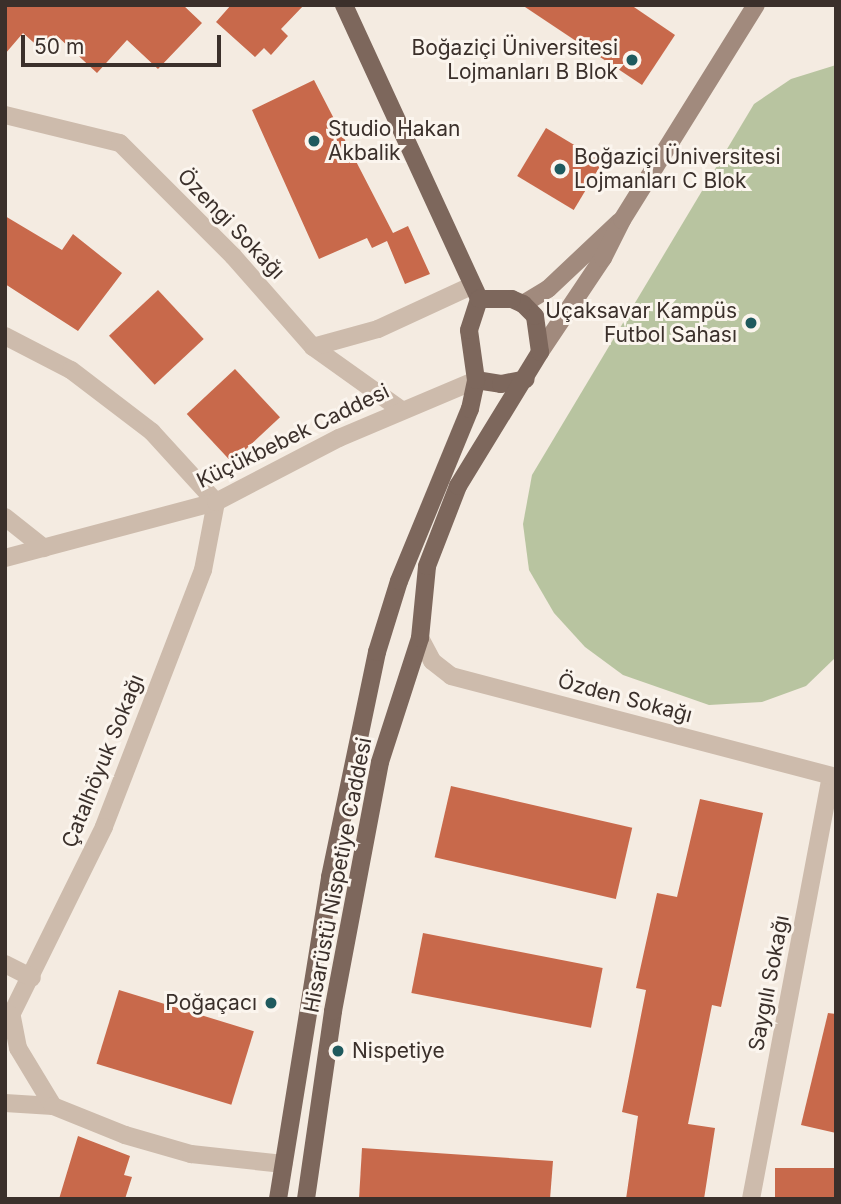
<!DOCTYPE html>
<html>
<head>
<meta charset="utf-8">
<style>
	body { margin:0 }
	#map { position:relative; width:841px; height:1204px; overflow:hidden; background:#f4ebe1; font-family:Inter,sans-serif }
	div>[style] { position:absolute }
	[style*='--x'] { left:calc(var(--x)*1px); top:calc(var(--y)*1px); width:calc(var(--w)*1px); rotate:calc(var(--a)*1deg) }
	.green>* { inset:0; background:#b8c4a0 }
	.building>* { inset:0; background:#c8694b; transform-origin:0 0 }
	.minor>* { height:18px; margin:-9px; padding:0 9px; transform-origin:9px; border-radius:9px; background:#cdbbac }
	.tertiary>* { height:18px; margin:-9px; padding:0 9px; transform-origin:9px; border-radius:9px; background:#cdbbac }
	.secondary>* { height:18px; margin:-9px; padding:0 9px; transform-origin:9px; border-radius:9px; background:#a18a7d }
	.primary>* { height:18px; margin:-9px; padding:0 9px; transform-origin:9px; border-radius:9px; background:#7d675c }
	.dots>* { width:19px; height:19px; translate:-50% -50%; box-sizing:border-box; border:4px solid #fbf5ee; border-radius:50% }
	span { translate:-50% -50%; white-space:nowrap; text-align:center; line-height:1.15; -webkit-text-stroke:6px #fbf5ee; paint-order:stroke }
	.poi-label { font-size:21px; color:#3b302b }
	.right { translate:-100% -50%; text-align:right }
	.left { translate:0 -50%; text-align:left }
	.street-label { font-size:21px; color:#3b302b }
	.frame { position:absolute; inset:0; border:7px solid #3b302b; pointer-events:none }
	.scale { position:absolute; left:21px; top:35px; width:200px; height:32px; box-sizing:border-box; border:4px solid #3b302b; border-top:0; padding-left:9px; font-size:21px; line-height:24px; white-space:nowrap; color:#3b302b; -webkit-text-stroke:5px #fbf5ee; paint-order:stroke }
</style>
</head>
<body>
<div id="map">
	<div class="green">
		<i style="clip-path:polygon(836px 65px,836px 657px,806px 686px,762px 702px,709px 705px,623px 675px,585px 647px,554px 613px,529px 570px,523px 524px,532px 475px,754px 104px,791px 79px)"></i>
	</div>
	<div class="building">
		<i style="clip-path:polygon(5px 5px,183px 5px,202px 23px,158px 69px,127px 40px,97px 73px,56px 35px,42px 50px,23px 33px,5px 54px)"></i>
		<i style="clip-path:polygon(231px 5px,304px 5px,281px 29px,288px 36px,271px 55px,264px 48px,255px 57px,216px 22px)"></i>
		<i style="clip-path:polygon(522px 5px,631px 5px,675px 35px,642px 85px)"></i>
		<i style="clip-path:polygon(314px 80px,393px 233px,408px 226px,430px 274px,405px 284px,387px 241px,372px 248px,367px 238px,319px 259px,252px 110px)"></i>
		<i style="left:546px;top:128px;width:66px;height:56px;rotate:31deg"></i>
		<i style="clip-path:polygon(5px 216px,62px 250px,73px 234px,122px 273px,78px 331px,5px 284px)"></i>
		<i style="left:158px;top:290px;width:67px;height:67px;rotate:47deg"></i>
		<i style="left:235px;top:369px;width:66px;height:66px;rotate:47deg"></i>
		<i style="left:451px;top:786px;width:186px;height:73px;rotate:13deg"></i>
		<i style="clip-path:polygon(700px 799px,763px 813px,721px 1007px,712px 1005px,688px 1124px,715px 1128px,704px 1199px,626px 1199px,638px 1116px,622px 1112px,646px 990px,636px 988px,657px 893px,677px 897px)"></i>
		<i style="left:423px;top:933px;width:183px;height:61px;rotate:11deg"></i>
		<i style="left:119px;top:990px;width:141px;height:77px;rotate:17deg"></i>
		<i style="clip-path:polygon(828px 1013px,836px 1014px,836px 1133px,801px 1125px)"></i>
		<i style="clip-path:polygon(78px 1136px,130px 1156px,124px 1175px,132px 1177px,125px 1199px,59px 1199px)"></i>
		<i style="clip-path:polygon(362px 1148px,553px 1161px,550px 1199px,359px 1199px)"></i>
		<i style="left:836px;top:1168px;width:31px;height:61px;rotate:90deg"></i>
	</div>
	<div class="minor">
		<i style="--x:5;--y:115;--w:118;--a:13.7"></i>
		<i style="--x:120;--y:143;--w:160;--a:45"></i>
		<i style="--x:233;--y:256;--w:121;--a:48.7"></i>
		<i style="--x:313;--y:347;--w:107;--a:35.5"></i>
		<i style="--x:5;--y:336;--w:74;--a:27.3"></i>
		<i style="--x:71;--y:370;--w:102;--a:37.4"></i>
		<i style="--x:152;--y:432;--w:95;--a:47.6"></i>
		<i style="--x:216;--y:502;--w:69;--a:100.8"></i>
		<i style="--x:203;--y:570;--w:275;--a:111.1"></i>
		<i style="--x:104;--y:827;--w:223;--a:116.3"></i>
		<i style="--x:313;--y:347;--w:67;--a:-15.5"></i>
		<i style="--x:378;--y:329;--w:102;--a:-24.8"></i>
		<i style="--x:5;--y:517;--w:50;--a:38.5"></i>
		<i style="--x:5;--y:964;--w:30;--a:27"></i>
		<i style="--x:5;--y:1103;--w:48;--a:3.6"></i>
		<i style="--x:53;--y:1106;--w:68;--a:-121.1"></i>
		<i style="--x:18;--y:1048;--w:33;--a:-101"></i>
		<i style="--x:53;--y:1106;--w:78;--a:21.9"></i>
		<i style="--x:125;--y:1135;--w:69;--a:16.1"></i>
		<i style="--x:191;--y:1154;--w:93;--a:6.2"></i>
		<i style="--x:751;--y:1199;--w:430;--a:-79.3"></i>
	</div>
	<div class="tertiary">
		<i style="--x:5;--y:558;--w:218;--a:-14.9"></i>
		<i style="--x:216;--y:502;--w:139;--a:-27.5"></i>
		<i style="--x:339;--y:438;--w:149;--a:-22.9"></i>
		<i style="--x:420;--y:638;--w:26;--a:62"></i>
		<i style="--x:432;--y:661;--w:24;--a:38"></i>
		<i style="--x:451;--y:676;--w:398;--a:14.7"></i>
	</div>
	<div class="secondary">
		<i style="--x:523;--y:304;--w:29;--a:-31"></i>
		<i style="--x:548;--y:289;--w:98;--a:-43.3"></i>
		<i style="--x:540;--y:352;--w:113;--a:-56.2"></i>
		<i style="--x:603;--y:258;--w:42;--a:-63.4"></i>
		<i style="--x:622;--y:220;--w:253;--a:-58.1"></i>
	</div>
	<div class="primary">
		<i style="--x:344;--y:5;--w:324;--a:65.3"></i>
		<i style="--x:476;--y:380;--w:25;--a:9"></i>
		<i style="--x:501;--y:384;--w:25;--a:-11"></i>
		<i style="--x:278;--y:1199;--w:326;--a:-80.8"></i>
		<i style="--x:330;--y:877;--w:230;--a:-78.2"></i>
		<i style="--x:377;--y:652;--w:74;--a:-72.8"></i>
		<i style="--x:399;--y:581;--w:186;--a:-67.6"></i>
		<i style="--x:470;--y:409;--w:30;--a:-78"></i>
		<i style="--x:476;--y:380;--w:50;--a:-98"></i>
		<i style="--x:469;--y:330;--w:33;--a:-72"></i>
		<i style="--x:306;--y:1199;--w:190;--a:-81.8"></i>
		<i style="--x:333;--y:1011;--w:253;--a:-79.3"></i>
		<i style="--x:380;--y:762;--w:130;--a:-72.1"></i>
		<i style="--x:420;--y:638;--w:72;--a:-84.4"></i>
		<i style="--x:427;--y:566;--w:86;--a:-68.8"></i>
		<i style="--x:458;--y:486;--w:157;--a:-58.5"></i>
		<i style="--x:540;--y:352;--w:36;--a:-98"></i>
		<i style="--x:535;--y:316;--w:17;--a:-135"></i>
		<i style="--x:523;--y:304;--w:12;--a:-156"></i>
		<i style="--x:512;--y:299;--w:33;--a:180"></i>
	</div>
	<div class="dots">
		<i style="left:632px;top:60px;background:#1f5a5e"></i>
		<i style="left:314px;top:141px;background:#1f5a5e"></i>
		<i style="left:560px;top:169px;background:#1f5a5e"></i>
		<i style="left:751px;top:323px;background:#1f5a5e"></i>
		<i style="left:271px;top:1003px;background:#1f5a5e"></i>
		<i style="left:338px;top:1051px;background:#1f5a5e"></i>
	</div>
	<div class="poi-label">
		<span class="right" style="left:618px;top:60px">Boğaziçi Üniversitesi<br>Lojmanları B Blok</span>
		<span class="left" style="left:328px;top:141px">Studio Hakan<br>Akbalik</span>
		<span class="left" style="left:574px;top:169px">Boğaziçi Üniversitesi<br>Lojmanları C Blok</span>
		<span class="right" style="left:737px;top:323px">Uçaksavar Kampüs<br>Futbol Sahası</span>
		<span class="right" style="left:257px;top:1003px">Poğaçacı</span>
		<span class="left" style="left:352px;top:1051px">Nispetiye</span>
	</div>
	<div class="street-label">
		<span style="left:231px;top:224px;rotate:46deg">Özengi Sokağı</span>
		<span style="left:293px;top:436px;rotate:-26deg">Küçükbebek Caddesi</span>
		<span style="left:625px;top:698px;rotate:15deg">Özden Sokağı</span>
		<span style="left:103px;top:761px;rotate:-68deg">Çatalhöyuk Sokağı</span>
		<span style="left:338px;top:875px;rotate:-79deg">Hisarüstü Nispetiye Caddesi</span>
		<span style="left:769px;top:983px;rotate:-79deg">Saygılı Sokağı</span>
	</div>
	<div class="frame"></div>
	<div class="scale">50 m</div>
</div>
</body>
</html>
